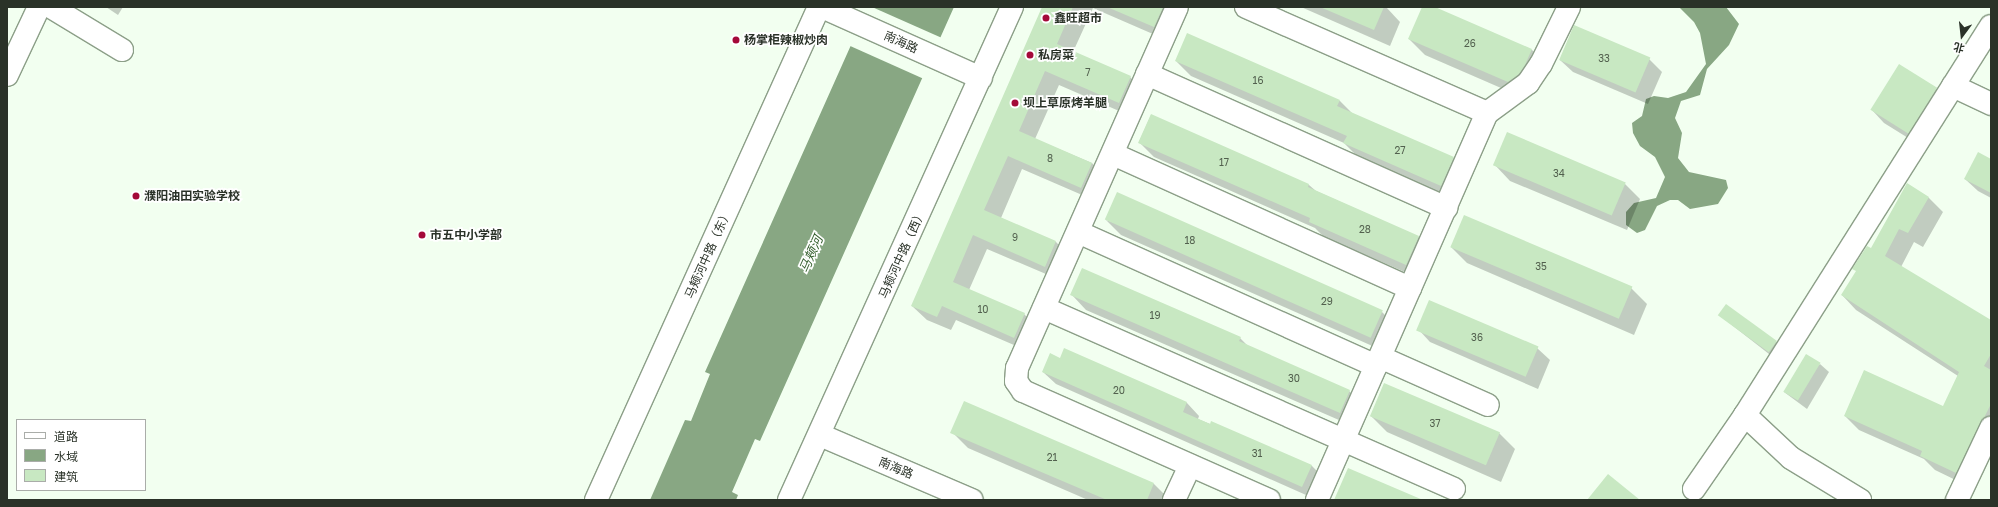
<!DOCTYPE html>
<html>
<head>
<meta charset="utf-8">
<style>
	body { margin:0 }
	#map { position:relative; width:1998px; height:507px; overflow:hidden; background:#f2fff0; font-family:"Golos Text","Noto Sans SC",sans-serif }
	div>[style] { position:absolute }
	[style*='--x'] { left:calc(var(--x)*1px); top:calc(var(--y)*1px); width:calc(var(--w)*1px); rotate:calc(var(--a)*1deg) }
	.water>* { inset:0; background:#88a783 }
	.pier>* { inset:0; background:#f2fff0 }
	.shadow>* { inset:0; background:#0003 }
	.building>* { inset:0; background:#c8e8c2; transform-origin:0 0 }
	.roads { filter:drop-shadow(1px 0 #8c9f88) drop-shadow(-1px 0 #8c9f88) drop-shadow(0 1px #8c9f88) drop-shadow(0 -1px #8c9f88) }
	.minor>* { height:22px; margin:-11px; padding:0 11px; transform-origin:11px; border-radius:11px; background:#fff }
	.dots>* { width:11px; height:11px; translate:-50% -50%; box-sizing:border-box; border:2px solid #fff; border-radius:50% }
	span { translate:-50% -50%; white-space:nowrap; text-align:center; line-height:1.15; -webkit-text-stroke:3.5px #fff; paint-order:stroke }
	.number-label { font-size:10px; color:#52604e }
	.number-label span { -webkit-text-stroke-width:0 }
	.poi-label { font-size:12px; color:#2a3228; font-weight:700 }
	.left { translate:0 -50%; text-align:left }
	.street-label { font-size:12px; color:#2a3228 }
	.water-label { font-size:13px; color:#345f2d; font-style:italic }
	.frame { position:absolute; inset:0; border:8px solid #2a3228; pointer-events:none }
	.legend { position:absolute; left:16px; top:419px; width:130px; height:72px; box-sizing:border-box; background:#fff; border:1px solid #aaada9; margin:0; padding:5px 7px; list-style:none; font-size:12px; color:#2a3228 }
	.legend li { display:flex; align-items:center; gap:8px; height:20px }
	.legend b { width:20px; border:1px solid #aaada9 }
	.north { position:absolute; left:1942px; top:16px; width:40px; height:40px; -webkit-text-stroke:3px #fff; paint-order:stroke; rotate:195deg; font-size:11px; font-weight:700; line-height:16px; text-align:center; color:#2a3228 }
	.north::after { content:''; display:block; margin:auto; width:14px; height:18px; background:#2a3228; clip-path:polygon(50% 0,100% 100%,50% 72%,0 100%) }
</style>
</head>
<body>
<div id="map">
	<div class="water">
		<i style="clip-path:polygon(868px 7px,954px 7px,760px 441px,755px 439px,732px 492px,738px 495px,736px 500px,650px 500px,685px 420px,691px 421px,710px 374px,705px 372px)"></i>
		<i style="clip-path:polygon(1679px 7px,1726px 7px,1739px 24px,1729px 45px,1707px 69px,1700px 95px,1681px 101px,1675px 118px,1682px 133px,1678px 158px,1689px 172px,1726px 180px,1728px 188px,1718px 204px,1690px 209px,1678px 200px,1670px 200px,1657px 206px,1645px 230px,1637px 233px,1626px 225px,1626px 212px,1634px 203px,1656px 198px,1665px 177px,1655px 157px,1640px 146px,1633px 133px,1632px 123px,1642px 116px,1646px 99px,1654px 96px,1668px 98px,1686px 92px,1706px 64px,1700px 33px,1694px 22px)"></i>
	</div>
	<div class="pier">
		<i style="clip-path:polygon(865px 7px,872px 7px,942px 38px,924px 79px,848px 45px)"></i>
	</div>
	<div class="shadow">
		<i style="clip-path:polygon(106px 7px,123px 7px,118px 15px)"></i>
		<i style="clip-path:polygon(1043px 7px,1168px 7px,1169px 41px,1093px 8px,1073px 52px,1130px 77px,1144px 91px,1133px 117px,1059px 85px,1035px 139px,1092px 163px,1106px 178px,1096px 201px,1022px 169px,1001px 218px,1056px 242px,1070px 256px,1060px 280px,987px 249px,969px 290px,1024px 314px,1038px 328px,1028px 351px,956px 320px,951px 330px,927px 320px,912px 306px)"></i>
		<i style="clip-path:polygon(1301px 7px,1386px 7px,1400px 22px,1390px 46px)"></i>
		<i style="clip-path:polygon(1423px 7px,1433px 7px,1532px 50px,1548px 66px,1524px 98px,1425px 55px,1409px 39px)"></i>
		<i style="clip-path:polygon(1649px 59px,1662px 72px,1648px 104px,1573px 72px,1560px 60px)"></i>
		<i style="clip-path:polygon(1176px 61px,1340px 101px,1353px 114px,1453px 158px,1468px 173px,1456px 200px,1359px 158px,1344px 143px,1191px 76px)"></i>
		<i style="clip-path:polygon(1936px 89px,1949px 102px,1921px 146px,1884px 123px,1872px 110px)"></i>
		<i style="clip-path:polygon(1151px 115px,1309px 185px,1316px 191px,1419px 237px,1433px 251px,1421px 279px,1324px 237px,1315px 228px,1154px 157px,1139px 142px)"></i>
		<i style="clip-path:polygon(1991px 160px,1991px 198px,1978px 191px,1965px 179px)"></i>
		<i style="clip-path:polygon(1494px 164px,1624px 183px,1640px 199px,1627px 230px,1510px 181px)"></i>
		<i style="clip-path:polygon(1907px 184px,1929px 198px,1943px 212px,1923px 247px,1914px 242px,1901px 267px,1991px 321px,1991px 445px,1970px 487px,1935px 470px,1924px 459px,1859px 430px,1845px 416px,1944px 407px,1958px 376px,1856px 310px,1842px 295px,1872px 250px)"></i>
		<i style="clip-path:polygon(1106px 220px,1382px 312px,1397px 327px,1386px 352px,1121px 235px)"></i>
		<i style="clip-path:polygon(1451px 247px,1631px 288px,1647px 304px,1634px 335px,1467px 263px)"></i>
		<i style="clip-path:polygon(1072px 295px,1240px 338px,1249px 347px,1349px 391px,1364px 405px,1355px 427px,1086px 310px)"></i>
		<i style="clip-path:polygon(1719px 315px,1776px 342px,1785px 351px,1778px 361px)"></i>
		<i style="clip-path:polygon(1418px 329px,1537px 348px,1550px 360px,1538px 389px,1430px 342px)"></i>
		<i style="clip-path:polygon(1065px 350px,1187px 403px,1199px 416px,1198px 419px,1312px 466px,1324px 478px,1315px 499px,1056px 384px,1043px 372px,1061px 359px)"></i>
		<i style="clip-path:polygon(1820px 364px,1829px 372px,1807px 409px,1784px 392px)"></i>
		<i style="clip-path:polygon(1371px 416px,1499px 433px,1515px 449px,1501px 482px,1387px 432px)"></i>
		<i style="clip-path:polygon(952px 432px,1154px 484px,1170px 500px,1088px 500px,968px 448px)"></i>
	</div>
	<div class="building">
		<i style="clip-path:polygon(1042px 7px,1073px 7px,1057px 44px,1131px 76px,1119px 103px,1045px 71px,1019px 131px,1092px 163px,1081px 188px,1008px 156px,984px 210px,1056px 241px,1045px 267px,973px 235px,953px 282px,1025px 313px,1014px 338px,942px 306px,937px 317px,911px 306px)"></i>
		<i style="clip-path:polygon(1107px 7px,1163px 7px,1154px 27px)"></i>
		<i style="clip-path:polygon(1320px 7px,1384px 7px,1374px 30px)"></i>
		<i style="clip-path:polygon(1422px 7px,1435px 7px,1532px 49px,1525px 65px,1519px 74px,1508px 82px,1408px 39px)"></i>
		<i style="left:1574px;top:25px;width:83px;height:38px;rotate:23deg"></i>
		<i style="clip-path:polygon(1187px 33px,1340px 100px,1337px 106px,1454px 157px,1441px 186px,1343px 143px,1347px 136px,1175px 61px)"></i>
		<i style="left:1899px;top:64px;width:45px;height:54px;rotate:32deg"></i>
		<i style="clip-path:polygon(1151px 114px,1309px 184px,1308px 187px,1419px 236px,1406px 265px,1309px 222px,1310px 218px,1138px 143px)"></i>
		<i style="left:1507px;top:132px;width:129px;height:36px;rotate:23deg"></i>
		<i style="clip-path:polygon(1978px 152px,1991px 159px,1991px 193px,1964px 179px)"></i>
		<i style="clip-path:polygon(1907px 183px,1929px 197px,1908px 233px,1899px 229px,1885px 256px,1991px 320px,1991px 354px,1984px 366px,1991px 370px,1991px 404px,1956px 473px,1920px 456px,1922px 451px,1844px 416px,1864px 370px,1943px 406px,1959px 372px,1841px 295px,1856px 271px,1852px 269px,1867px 246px,1871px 248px)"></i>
		<i style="left:1117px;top:192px;width:291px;height:30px;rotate:24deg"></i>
		<i style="left:1464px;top:215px;width:183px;height:35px;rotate:23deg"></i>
		<i style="clip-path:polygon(1082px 268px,1241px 337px,1239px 341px,1350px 390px,1340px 413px,1070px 295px)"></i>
		<i style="left:1429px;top:300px;width:119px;height:33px;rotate:23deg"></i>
		<i style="left:1726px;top:304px;width:63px;height:14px;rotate:36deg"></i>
		<i style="clip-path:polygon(1064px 348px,1187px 402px,1183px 412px,1210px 424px,1211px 421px,1312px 465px,1302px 487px,1042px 372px,1050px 353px,1060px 358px)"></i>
		<i style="left:1806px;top:354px;width:17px;height:44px;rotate:31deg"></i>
		<i style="left:1384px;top:383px;width:126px;height:36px;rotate:23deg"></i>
		<i style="clip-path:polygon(964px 401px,1154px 483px,1147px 500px,1107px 500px,950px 433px)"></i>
		<i style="clip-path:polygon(1348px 468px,1423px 500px,1334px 500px)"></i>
		<i style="clip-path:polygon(1608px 474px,1640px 500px,1587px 500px)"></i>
	</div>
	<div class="roads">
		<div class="minor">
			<i style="--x:51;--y:7;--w:83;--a:31.2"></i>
			<i style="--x:822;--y:7;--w:174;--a:24.1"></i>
			<i style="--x:1177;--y:7;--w:395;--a:113.9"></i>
			<i style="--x:1017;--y:368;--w:13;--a:94"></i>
			<i style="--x:1016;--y:381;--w:12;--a:55"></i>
			<i style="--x:1023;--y:391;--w:269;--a:23.9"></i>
			<i style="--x:1246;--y:7;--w:263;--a:23.7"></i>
			<i style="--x:1147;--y:74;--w:328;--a:24.1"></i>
			<i style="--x:7;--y:75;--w:75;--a:-64.8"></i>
			<i style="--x:1953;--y:86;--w:42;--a:25.3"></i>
			<i style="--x:1113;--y:154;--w:326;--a:24.3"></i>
			<i style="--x:1078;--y:232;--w:327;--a:24.2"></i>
			<i style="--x:1044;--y:308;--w:448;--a:23.8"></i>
			<i style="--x:1380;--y:357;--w:118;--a:24"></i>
			<i style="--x:1745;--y:415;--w:63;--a:43.1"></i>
			<i style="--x:1791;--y:458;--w:81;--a:31.3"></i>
			<i style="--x:820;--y:435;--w:165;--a:23.2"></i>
			<i style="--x:1694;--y:489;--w:90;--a:-55.4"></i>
			<i style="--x:1745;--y:415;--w:460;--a:-57.7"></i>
			<i style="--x:596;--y:500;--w:541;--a:-65.66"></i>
			<i style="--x:789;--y:500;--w:541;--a:-65.66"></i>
			<i style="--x:1174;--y:500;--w:38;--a:-65"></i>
			<i style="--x:1317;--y:500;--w:423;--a:-66.3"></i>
			<i style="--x:1487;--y:113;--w:51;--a:-36.2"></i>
			<i style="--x:1528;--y:83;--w:23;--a:-56"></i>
			<i style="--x:1541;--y:64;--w:64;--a:-63.8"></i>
			<i style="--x:1957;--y:500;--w:80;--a:-64.7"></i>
		</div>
	</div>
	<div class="dots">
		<i style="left:1046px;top:18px;background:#a40939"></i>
		<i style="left:736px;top:40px;background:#a40939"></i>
		<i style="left:1030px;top:55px;background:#a40939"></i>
		<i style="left:1015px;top:103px;background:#a40939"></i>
		<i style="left:136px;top:196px;background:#a40939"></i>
		<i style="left:422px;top:235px;background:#a40939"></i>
	</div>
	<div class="number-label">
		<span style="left:1470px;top:44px">26</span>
		<span style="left:1604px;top:59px">33</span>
		<span style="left:1088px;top:73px">7</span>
		<span style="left:1258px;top:81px">16</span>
		<span style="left:1400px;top:151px">27</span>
		<span style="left:1050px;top:159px">8</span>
		<span style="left:1224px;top:163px">17</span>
		<span style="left:1559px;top:174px">34</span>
		<span style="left:1365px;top:230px">28</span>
		<span style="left:1015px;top:238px">9</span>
		<span style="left:1190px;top:241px">18</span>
		<span style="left:1541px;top:267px">35</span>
		<span style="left:1327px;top:302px">29</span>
		<span style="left:983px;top:310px">10</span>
		<span style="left:1155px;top:316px">19</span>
		<span style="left:1477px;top:338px">36</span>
		<span style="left:1294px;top:379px">30</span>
		<span style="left:1119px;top:391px">20</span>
		<span style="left:1435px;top:424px">37</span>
		<span style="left:1257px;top:454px">31</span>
		<span style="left:1052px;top:458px">21</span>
	</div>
	<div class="poi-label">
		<span class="left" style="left:1054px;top:18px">鑫旺超市</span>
		<span class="left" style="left:744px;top:40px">杨掌柜辣椒炒肉</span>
		<span class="left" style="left:1038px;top:55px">私房菜</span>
		<span class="left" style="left:1023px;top:103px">坝上草原烤羊腿</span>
		<span class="left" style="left:144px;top:196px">濮阳油田实验学校</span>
		<span class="left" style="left:430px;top:235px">市五中小学部</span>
	</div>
	<div class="street-label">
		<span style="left:901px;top:42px;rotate:24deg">南海路</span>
		<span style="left:708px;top:254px;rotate:-66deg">马颊河中路（东）</span>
		<span style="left:902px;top:254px;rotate:-66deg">马颊河中路（西）</span>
		<span style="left:896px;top:468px;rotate:23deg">南海路</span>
	</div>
	<div class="water-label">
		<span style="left:811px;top:254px;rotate:-66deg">马颊河</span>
	</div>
	<div class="frame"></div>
	<ul class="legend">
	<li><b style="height:5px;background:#fff"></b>道路</li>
	<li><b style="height:11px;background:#88a783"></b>水域</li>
	<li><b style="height:11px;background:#c8e8c2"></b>建筑</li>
	</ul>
	<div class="north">北</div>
</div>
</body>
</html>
